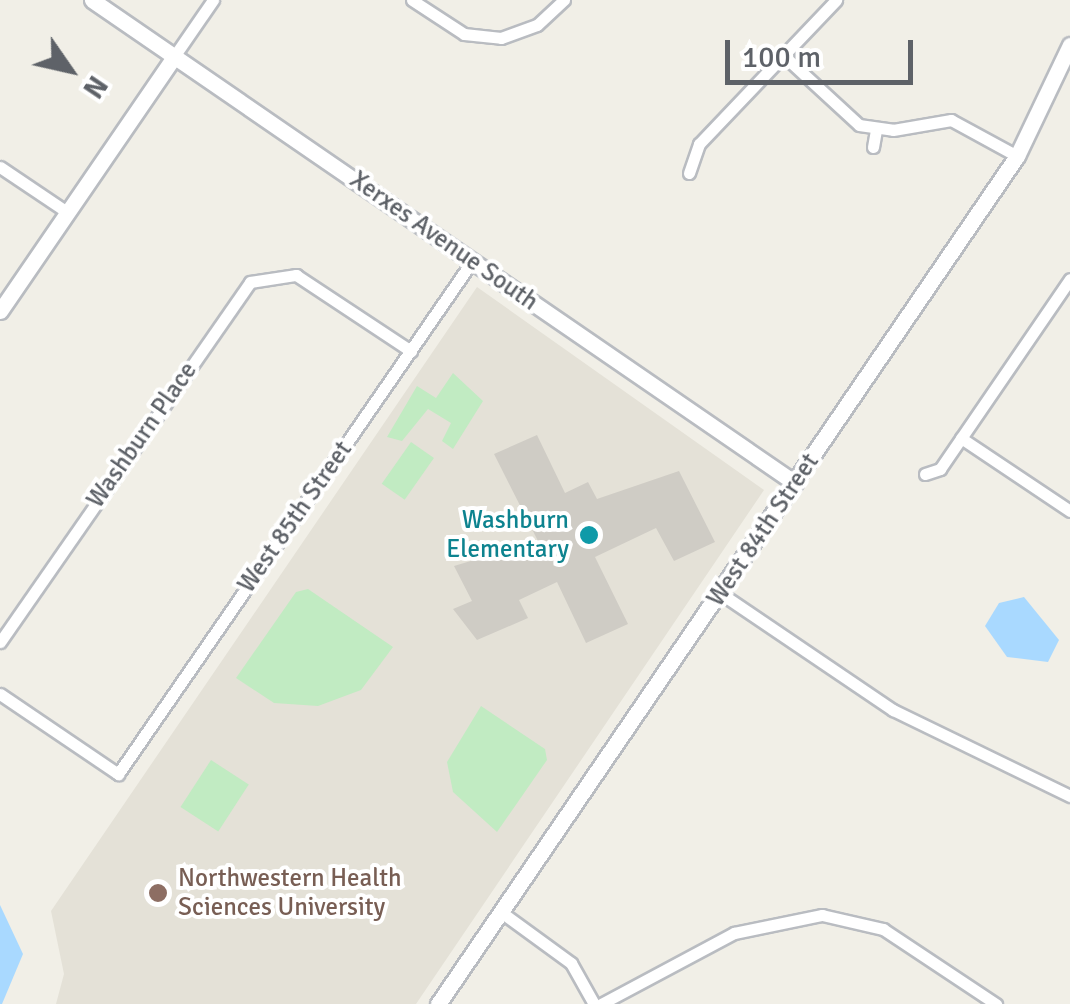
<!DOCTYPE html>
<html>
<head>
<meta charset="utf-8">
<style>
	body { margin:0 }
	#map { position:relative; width:1070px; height:1004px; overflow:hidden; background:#f1efe7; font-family:Signika,sans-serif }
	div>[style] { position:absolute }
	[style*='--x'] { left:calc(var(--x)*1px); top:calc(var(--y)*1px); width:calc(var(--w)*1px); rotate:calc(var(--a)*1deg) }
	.education>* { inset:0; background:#e4e1d7 }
	.green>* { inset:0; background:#c1ebc2; transform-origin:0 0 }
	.water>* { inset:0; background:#a9d9ff }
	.building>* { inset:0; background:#cfccc5 }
	.roads { filter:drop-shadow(2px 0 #b9bcc1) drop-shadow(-2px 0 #b9bcc1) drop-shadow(0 2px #b9bcc1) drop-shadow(0 -2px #b9bcc1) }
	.street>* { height:11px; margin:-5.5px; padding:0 5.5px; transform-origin:5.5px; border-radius:5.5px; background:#fff }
	.secondary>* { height:15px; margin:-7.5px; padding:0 7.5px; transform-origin:7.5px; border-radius:7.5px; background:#fff }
	.dots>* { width:28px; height:28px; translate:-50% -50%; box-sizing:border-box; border:5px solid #fff; border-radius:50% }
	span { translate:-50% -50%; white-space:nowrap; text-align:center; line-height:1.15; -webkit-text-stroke:8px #fff; paint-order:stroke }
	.street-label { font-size:25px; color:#5e6268 }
	.culture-label { font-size:25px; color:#0d838f }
	.right { translate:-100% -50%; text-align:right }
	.education-label { font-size:25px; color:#785e54 }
	.left { translate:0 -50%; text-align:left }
	.north { position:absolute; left:20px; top:20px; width:100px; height:100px; -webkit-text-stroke:8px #fff; paint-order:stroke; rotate:124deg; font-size:28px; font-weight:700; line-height:40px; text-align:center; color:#5e6268 }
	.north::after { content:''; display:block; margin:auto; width:35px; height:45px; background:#5e6268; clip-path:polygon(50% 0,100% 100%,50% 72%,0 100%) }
	.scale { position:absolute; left:725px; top:40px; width:188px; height:45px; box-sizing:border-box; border:5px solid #5e6268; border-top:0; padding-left:12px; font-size:30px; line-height:35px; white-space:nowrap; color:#5e6268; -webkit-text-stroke:8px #fff; paint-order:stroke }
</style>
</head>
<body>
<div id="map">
	<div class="education">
		<i style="clip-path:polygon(477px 287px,764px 490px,416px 1004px,56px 1004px,64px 974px,51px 911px)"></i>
	</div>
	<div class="green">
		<i style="clip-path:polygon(453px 373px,483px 401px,453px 449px,442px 441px,451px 423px,428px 409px,402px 441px,387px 437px,417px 386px,436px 398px)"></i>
		<i style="left:411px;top:442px;width:28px;height:51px;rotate:35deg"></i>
		<i style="clip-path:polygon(308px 589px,393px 647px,361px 690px,318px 706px,274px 703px,236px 678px,296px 592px)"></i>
		<i style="clip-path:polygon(481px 706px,545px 749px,547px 760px,497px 832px,453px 792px,447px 762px)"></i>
		<i style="left:211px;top:760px;width:45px;height:56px;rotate:33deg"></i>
	</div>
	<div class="water">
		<i style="clip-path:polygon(1024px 597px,1059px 640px,1048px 662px,1007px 657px,985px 626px,999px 603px)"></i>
		<i style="clip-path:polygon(0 905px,23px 954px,2px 1004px,0 1004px)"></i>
	</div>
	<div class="building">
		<i style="clip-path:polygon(537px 435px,565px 493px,588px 482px,597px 499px,679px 471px,715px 542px,674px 561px,656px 528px,595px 557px,628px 624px,586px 643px,557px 582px,519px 600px,528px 618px,477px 640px,453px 609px,472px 601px,454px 566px,538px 541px,494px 454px)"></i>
	</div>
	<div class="roads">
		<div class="street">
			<i style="--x:412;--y:0;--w:62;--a:33.2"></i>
			<i style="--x:464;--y:34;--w:37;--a:6"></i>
			<i style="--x:501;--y:38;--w:38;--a:-20"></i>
			<i style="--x:537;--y:25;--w:37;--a:-43"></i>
			<i style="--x:175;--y:55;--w:67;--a:-55.4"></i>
			<i style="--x:783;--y:55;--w:103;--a:42.6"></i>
			<i style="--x:859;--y:125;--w:34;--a:8"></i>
			<i style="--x:893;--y:130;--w:59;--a:-9.8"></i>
			<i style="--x:951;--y:120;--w:75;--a:28.6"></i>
			<i style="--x:873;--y:147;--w:17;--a:-80"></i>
			<i style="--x:0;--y:167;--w:81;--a:33.9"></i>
			<i style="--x:689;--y:173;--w:31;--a:-71"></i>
			<i style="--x:699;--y:144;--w:199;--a:-46.4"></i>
			<i style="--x:961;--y:438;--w:131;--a:33.8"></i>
			<i style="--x:925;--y:474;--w:16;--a:-18"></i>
			<i style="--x:940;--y:469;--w:230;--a:-55.6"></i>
			<i style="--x:720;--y:593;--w:209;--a:34.1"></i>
			<i style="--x:893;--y:710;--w:197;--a:25.9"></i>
			<i style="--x:0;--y:642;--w:438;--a:-55.2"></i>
			<i style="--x:250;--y:282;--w:47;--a:-8.7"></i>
			<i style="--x:296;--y:275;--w:138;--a:33.5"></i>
			<i style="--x:0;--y:694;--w:143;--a:34.1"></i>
			<i style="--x:118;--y:774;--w:625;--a:-55.37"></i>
			<i style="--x:501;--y:912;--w:87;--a:36.1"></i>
			<i style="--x:571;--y:963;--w:47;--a:60.7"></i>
			<i style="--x:601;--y:1004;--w:151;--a:-28.1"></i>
			<i style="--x:734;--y:933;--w:90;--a:-11.6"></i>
			<i style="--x:822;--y:915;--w:63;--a:12.9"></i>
			<i style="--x:883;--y:929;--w:136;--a:33.6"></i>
		</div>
		<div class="secondary">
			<i style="--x:92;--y:0;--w:853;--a:34.49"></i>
			<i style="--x:0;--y:311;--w:310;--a:-55.6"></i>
			<i style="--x:438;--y:1004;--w:1027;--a:-55.68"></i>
			<i style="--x:1017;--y:156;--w:123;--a:-64.5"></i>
		</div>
	</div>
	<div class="dots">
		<i style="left:589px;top:535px;background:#0f9aa8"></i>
		<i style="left:158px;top:893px;background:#8d6e63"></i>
	</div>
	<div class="street-label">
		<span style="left:444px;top:241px;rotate:35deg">Xerxes Avenue South</span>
		<span style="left:142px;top:435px;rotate:-55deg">Washburn Place</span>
		<span style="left:295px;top:517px;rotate:-55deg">West 85th Street</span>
		<span style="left:763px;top:530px;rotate:-56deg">West 84th Street</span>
	</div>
	<div class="culture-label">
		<span class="right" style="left:569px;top:535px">Washburn<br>Elementary</span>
	</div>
	<div class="education-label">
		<span class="left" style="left:178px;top:893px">Northwestern Health<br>Sciences University</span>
	</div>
	<div class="north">N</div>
	<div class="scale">100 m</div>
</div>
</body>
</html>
